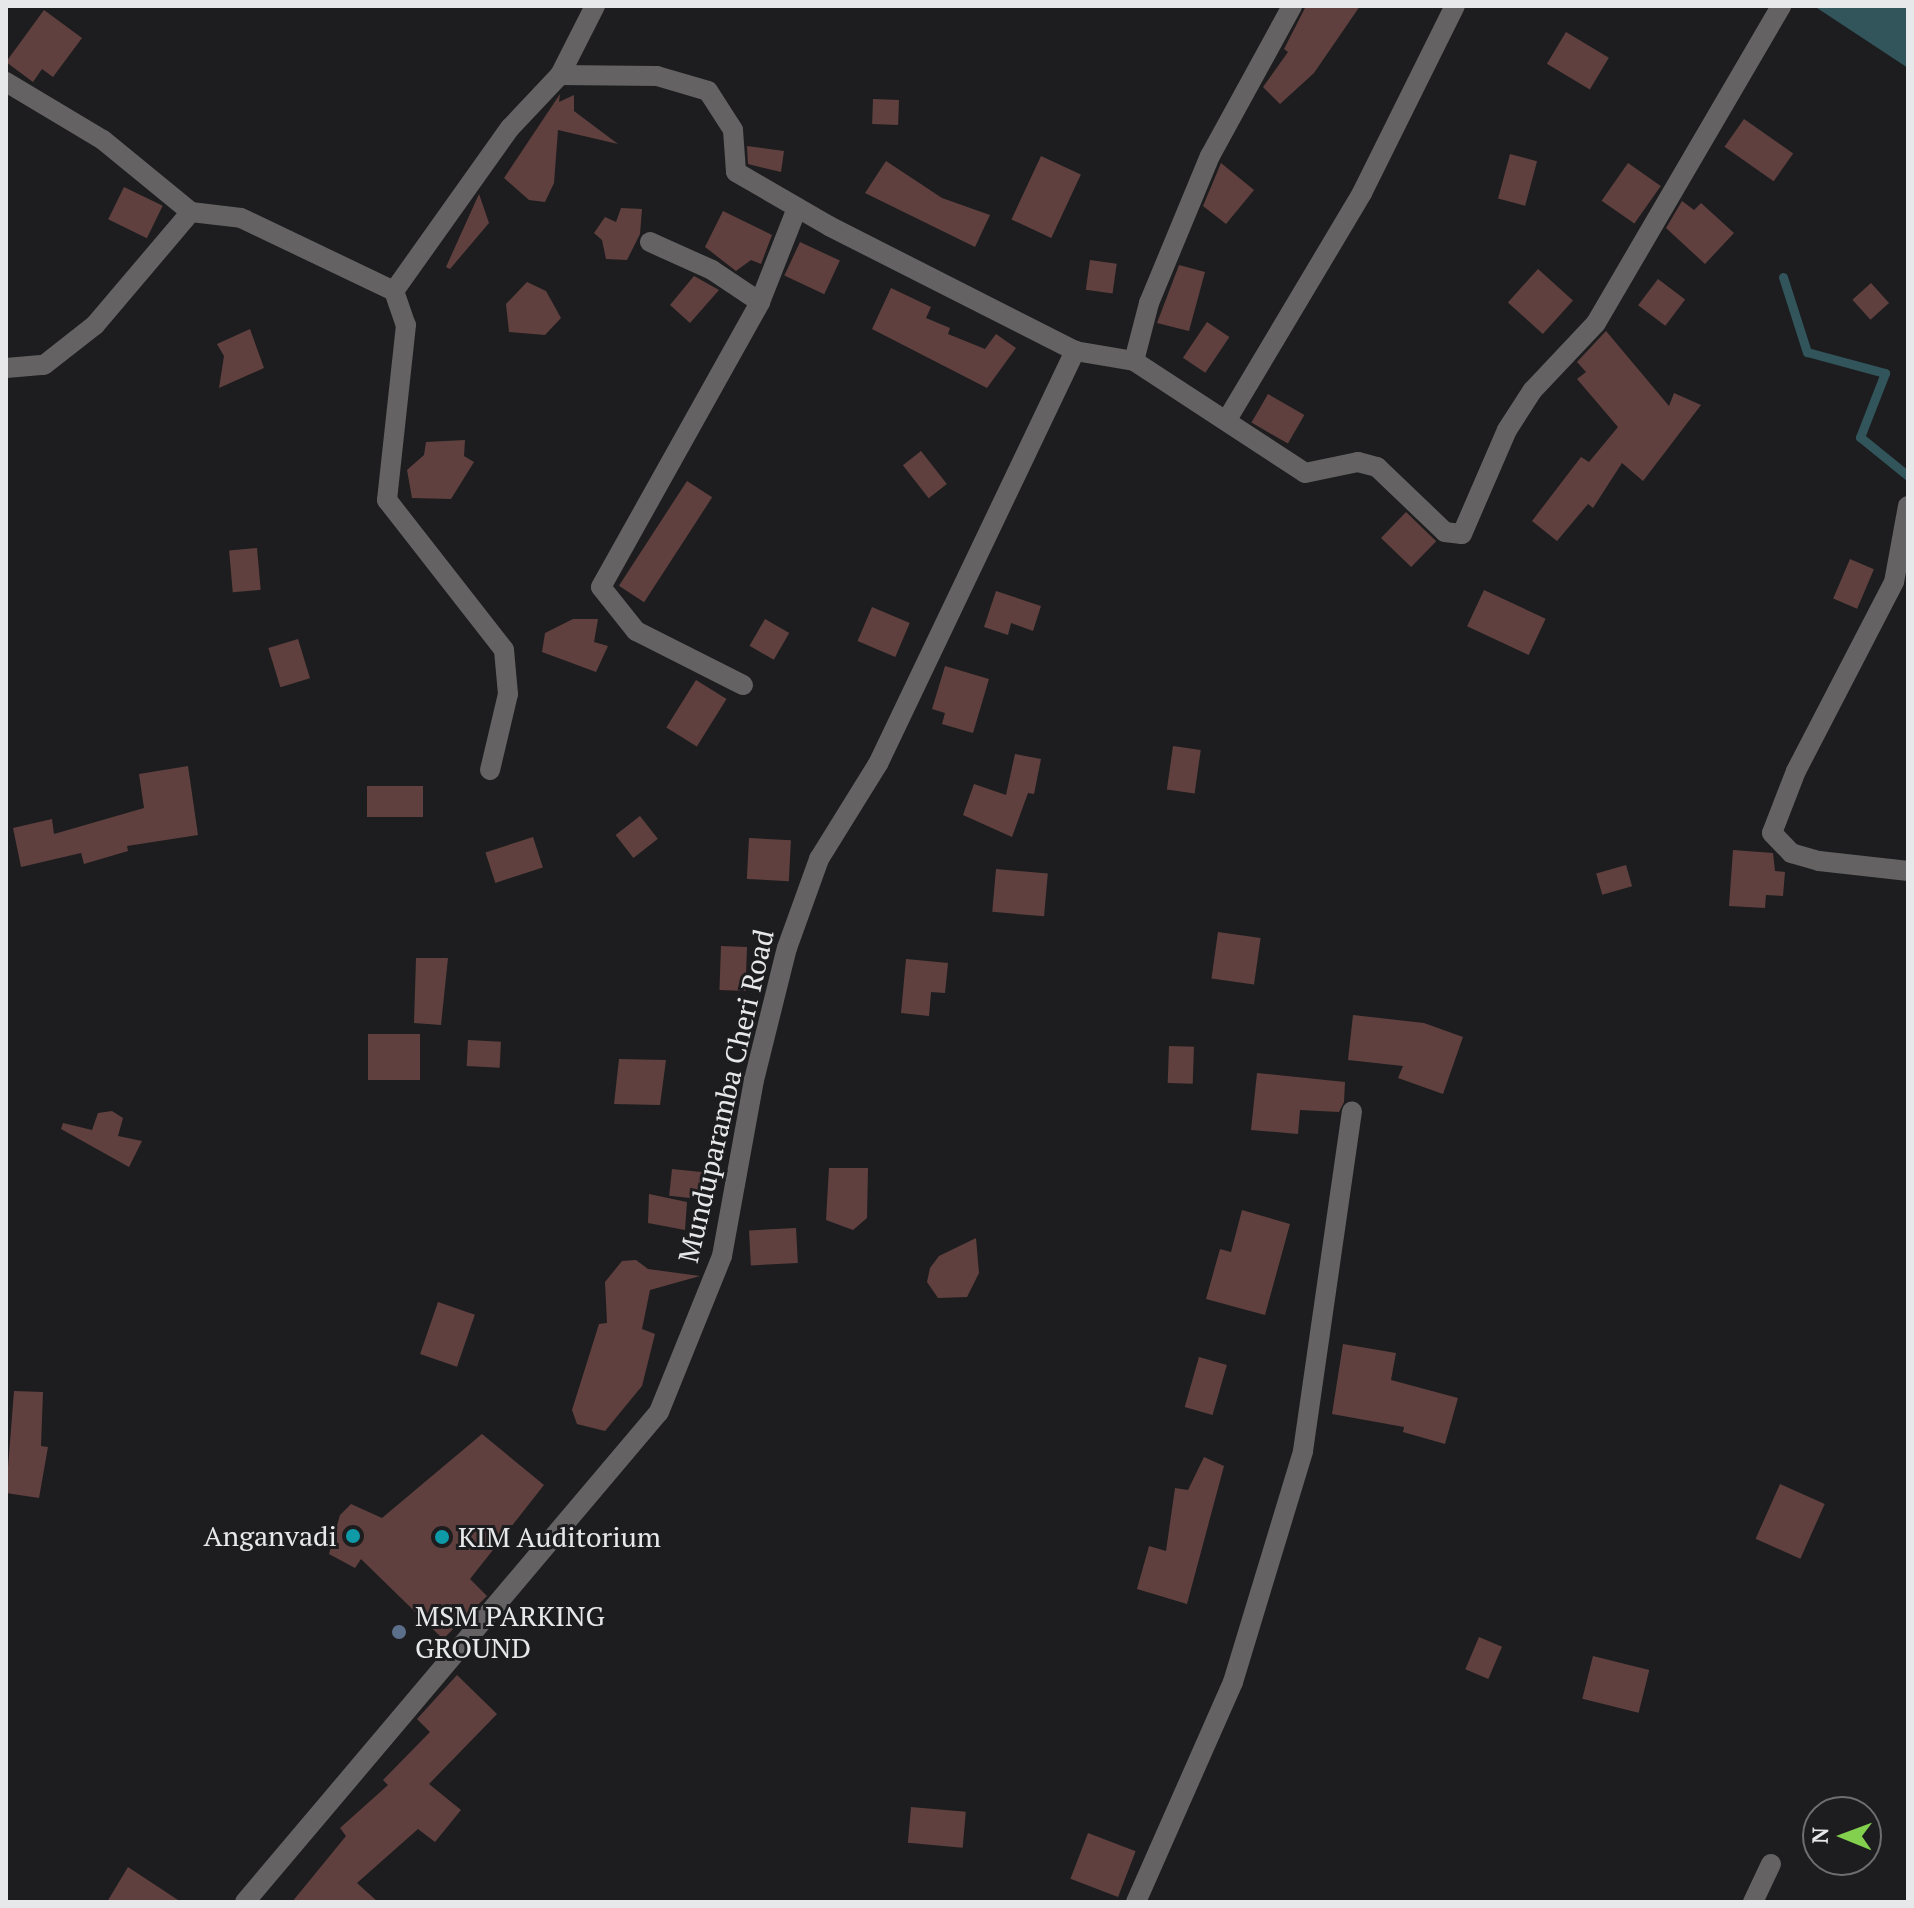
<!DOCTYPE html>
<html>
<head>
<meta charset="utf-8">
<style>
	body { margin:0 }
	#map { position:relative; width:1914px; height:1908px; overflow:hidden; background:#1d1d1f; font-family:"PT Serif",serif }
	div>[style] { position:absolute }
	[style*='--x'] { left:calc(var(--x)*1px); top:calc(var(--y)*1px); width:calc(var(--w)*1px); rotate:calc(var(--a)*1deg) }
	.water>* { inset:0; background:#31555b }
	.stream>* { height:9px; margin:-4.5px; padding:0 4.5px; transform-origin:4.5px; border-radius:4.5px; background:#31555b }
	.building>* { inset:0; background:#5f403e; transform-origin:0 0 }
	.minor>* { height:20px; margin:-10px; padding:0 10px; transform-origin:10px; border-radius:10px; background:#646262 }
	.dots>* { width:22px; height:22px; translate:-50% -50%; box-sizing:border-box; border:4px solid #1d1d1f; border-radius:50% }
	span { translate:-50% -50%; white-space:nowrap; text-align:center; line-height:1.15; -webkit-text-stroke:6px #1d1d1f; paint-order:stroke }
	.street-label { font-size:28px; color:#e7e8e9 }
	.poi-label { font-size:28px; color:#e7e8e9 }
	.right { translate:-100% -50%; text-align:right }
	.left { translate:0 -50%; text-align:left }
	.frame { position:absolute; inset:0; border:8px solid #e7e8e9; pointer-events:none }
	.north { position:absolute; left:1802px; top:1796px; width:80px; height:80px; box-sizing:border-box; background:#1d1d1f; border:2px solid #6e6e70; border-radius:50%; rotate:271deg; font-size:22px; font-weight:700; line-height:32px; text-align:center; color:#e7e8e9 }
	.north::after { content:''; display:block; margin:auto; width:28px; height:36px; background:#83d04e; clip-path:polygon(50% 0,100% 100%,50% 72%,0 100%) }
</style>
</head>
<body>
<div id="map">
	<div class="water">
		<i style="clip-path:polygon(1814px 6px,1908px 6px,1908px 68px)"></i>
	</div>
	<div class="stream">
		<i style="--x:1783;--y:277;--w:79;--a:72.3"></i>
		<i style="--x:1807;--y:352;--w:81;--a:15.1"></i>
		<i style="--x:1885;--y:373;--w:69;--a:111.3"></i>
		<i style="--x:1860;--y:437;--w:62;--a:39.1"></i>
	</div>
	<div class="building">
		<i style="clip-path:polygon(1306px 6px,1360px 6px,1314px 73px,1280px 104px,1263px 87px,1288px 52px,1284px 49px)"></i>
		<i style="clip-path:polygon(44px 10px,82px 38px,53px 77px,42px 69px,33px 82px,6px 62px)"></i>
		<i style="left:1566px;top:32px;width:50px;height:37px;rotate:31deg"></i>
		<i style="clip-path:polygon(560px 94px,559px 102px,574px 95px,574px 111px,618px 144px,558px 130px,554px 183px,545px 202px,529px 200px,504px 178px)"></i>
		<i style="left:873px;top:99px;width:26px;height:25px;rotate:2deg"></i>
		<i style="left:1744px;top:119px;width:60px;height:34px;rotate:35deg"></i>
		<i style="clip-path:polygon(747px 146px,784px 151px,781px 172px,748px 164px)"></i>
		<i style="left:1510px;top:154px;width:28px;height:46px;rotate:15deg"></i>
		<i style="left:1041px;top:156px;width:44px;height:70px;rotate:25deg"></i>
		<i style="clip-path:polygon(886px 161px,942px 198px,990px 215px,975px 247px,865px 193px)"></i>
		<i style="clip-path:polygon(1221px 163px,1254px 190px,1226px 224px,1203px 206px)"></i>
		<i style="left:1628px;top:163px;width:40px;height:46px;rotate:35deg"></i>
		<i style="left:124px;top:187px;width:43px;height:36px;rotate:26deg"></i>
		<i style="clip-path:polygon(479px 194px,489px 223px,450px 269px,446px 267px)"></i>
		<i style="clip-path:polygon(1682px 201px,1694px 210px,1701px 203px,1734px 233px,1705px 264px,1666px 228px)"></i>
		<i style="clip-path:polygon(621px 208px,642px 209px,640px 234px,627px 260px,606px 259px,602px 240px,594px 233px,605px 217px,616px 222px)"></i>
		<i style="clip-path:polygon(723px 211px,772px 235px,761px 264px,751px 260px,736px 271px,705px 247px)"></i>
		<i style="left:800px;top:242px;width:44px;height:37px;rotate:25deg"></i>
		<i style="left:1090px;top:260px;width:27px;height:30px;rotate:8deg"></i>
		<i style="clip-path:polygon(1179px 265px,1205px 272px,1189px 331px,1157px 323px)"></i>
		<i style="left:1538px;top:269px;width:47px;height:45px;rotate:42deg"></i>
		<i style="clip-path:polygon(694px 276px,719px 290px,690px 323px,670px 305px)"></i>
		<i style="left:1658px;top:279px;width:34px;height:33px;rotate:37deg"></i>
		<i style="clip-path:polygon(527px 282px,546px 291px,561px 318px,545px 335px,509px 332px,506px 304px)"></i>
		<i style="left:1871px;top:283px;width:27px;height:25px;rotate:48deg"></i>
		<i style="clip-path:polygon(891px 288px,931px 307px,926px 318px,950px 328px,948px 334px,985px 349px,996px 334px,1016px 348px,987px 388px,872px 329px)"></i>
		<i style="left:1207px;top:322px;width:27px;height:43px;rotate:34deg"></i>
		<i style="clip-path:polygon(250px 329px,264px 368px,219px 388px,224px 356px,217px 344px)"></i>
		<i style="clip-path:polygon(1606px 331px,1669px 406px,1674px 393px,1701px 405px,1643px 481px,1622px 463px,1593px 508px,1588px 504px,1557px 541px,1532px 521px,1581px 457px,1589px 462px,1618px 427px,1577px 379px,1586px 372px,1577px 362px)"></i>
		<i style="left:1268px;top:394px;width:42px;height:33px;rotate:30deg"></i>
		<i style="clip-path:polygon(465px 440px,464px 456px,474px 462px,451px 499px,412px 498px,407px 470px,424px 455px,426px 442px)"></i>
		<i style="left:921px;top:451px;width:42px;height:23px;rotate:52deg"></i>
		<i style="left:687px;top:481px;width:30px;height:125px;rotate:33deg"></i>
		<i style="left:1406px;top:512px;width:42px;height:36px;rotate:44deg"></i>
		<i style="left:257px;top:548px;width:42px;height:28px;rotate:85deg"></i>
		<i style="left:1850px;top:559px;width:26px;height:43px;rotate:23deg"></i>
		<i style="left:1484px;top:590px;width:68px;height:40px;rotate:25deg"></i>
		<i style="clip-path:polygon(996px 591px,1041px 606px,1033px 631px,1011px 623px,1008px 635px,984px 627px)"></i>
		<i style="left:872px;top:607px;width:41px;height:37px;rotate:23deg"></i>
		<i style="clip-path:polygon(573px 619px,598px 619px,594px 642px,608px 646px,596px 672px,542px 652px,545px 633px)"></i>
		<i style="left:765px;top:619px;width:28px;height:31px;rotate:30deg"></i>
		<i style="left:298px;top:639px;width:41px;height:31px;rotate:73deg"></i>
		<i style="clip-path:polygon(945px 666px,989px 679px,973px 733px,942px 724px,945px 713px,932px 709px)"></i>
		<i style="left:696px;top:680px;width:36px;height:56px;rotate:32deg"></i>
		<i style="left:1173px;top:746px;width:28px;height:44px;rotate:8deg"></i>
		<i style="clip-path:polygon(1015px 754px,1041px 759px,1034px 794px,1028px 793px,1012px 837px,963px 815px,974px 784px,1006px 795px)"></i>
		<i style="clip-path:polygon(188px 766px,198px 835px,127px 846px,128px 851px,84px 864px,81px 853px,21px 867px,13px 828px,52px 819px,54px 834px,144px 808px,139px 774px)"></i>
		<i style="left:367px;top:786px;width:56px;height:31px"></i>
		<i style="left:640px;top:816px;width:29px;height:31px;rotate:52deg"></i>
		<i style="left:533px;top:837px;width:32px;height:50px;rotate:72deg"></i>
		<i style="left:749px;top:838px;width:42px;height:41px;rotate:3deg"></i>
		<i style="clip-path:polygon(1733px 850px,1773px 853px,1775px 871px,1785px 872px,1783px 896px,1766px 895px,1765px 908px,1729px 906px)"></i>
		<i style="left:1626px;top:865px;width:22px;height:31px;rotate:74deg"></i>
		<i style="left:996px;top:869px;width:52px;height:43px;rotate:5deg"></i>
		<i style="left:1218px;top:932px;width:43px;height:47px;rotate:8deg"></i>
		<i style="left:721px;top:946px;width:26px;height:44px;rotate:2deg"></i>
		<i style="clip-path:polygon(416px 958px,448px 958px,441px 1025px,414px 1023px)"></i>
		<i style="clip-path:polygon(906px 959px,948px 963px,945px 993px,931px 992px,929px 1016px,901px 1013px)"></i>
		<i style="clip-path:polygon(1353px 1015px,1424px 1023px,1463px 1037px,1443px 1094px,1398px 1078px,1403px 1066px,1348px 1060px)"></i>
		<i style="left:368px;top:1034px;width:52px;height:46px"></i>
		<i style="left:468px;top:1040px;width:33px;height:26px;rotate:3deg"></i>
		<i style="left:1169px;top:1046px;width:25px;height:37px;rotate:2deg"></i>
		<i style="clip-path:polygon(619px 1059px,666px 1060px,660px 1105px,614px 1104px)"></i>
		<i style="clip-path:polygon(1257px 1073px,1345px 1082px,1344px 1102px,1339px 1112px,1300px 1110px,1298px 1134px,1251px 1130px)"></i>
		<i style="clip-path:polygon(112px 1111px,123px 1118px,118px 1136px,142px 1141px,129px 1167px,61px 1129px,63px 1123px,92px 1130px,98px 1113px)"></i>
		<i style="clip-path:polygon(829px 1168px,868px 1168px,867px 1218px,853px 1230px,826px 1220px)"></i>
		<i style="left:672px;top:1169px;width:37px;height:27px;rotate:6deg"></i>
		<i style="clip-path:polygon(649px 1194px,687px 1202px,685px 1230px,648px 1223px)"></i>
		<i style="clip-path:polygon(1242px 1210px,1290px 1224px,1265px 1315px,1206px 1299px,1220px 1249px,1231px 1252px)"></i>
		<i style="left:796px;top:1228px;width:35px;height:47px;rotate:87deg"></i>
		<i style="clip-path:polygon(976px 1238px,979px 1273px,967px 1297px,938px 1298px,927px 1282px,930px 1268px,939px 1256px)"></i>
		<i style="clip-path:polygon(636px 1260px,648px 1269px,700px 1276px,650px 1290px,642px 1329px,655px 1334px,642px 1386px,605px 1431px,577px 1424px,572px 1410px,599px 1324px,607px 1323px,605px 1282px,622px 1261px)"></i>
		<i style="left:438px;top:1302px;width:39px;height:55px;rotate:19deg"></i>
		<i style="clip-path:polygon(1343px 1344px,1396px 1353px,1391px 1380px,1458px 1398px,1445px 1444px,1403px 1432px,1404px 1427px,1332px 1414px)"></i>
		<i style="left:1199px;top:1357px;width:29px;height:52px;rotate:16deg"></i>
		<i style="clip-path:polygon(14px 1391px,43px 1392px,41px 1446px,48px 1447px,39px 1498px,6px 1493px)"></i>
		<i style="clip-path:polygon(482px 1434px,544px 1485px,470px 1579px,487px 1596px,443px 1639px,361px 1559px,355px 1568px,329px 1554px,340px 1515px,351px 1504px,382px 1518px)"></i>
		<i style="clip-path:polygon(1204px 1457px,1224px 1466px,1187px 1604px,1137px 1589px,1149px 1546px,1166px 1551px,1175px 1488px,1188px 1490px)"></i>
		<i style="left:1780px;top:1484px;width:49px;height:60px;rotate:24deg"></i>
		<i style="left:1479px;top:1637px;width:25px;height:35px;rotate:23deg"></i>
		<i style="left:1593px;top:1656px;width:58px;height:44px;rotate:14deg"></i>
		<i style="clip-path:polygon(457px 1675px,497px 1714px,429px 1784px,461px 1810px,435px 1842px,418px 1829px,357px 1883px,378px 1902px,292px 1902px,346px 1836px,340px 1828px,388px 1785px,383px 1780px,430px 1732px,417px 1719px)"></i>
		<i style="left:911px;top:1807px;width:55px;height:36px;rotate:5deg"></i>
		<i style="left:1088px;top:1833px;width:51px;height:49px;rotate:21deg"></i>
		<i style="clip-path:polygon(128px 1867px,181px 1902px,107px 1902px)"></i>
	</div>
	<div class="minor">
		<i style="--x:560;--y:75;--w:77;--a:-63.1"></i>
		<i style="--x:6;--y:82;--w:113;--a:30.9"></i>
		<i style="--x:103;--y:140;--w:114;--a:39.3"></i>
		<i style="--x:650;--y:242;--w:68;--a:24.3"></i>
		<i style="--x:712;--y:270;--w:58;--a:33.7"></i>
		<i style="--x:394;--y:291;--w:36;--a:71"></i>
		<i style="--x:406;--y:325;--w:176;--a:96.2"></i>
		<i style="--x:387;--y:500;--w:190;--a:52"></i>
		<i style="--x:504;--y:650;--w:44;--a:84.8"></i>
		<i style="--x:508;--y:694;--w:78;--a:103.3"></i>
		<i style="--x:1134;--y:361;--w:60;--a:-75.5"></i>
		<i style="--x:1149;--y:303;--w:159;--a:-67.5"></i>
		<i style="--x:1210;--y:156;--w:171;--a:-61.3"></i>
		<i style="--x:6;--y:368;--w:38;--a:-5"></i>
		<i style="--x:44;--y:365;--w:65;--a:-38.1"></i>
		<i style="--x:95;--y:325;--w:148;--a:-49.7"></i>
		<i style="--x:191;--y:212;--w:50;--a:6.8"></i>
		<i style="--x:241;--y:218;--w:170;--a:25.5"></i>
		<i style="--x:394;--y:291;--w:200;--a:-54.6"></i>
		<i style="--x:510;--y:128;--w:73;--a:-46.7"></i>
		<i style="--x:560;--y:75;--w:97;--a:0.6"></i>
		<i style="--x:657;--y:76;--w:53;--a:16.4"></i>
		<i style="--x:708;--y:91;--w:46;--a:57.3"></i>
		<i style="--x:733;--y:130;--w:42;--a:85.9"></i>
		<i style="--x:736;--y:172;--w:108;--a:30.1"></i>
		<i style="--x:829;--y:226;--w:276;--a:26.9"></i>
		<i style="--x:1075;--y:351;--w:60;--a:9.6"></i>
		<i style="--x:1134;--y:361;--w:204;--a:33.2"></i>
		<i style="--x:1305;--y:473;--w:54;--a:-11.7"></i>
		<i style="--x:1358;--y:462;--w:20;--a:15"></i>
		<i style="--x:1377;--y:467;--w:94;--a:43.7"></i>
		<i style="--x:1445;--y:532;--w:17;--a:7"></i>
		<i style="--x:1462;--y:534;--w:113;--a:-66.6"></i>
		<i style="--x:1507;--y:430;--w:46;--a:-57.3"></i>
		<i style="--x:1532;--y:391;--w:93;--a:-46.7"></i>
		<i style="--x:1596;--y:323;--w:367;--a:-59.7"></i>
		<i style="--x:1228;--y:418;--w:262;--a:-59.2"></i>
		<i style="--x:1362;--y:193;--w:209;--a:-63.6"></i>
		<i style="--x:1908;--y:506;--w:77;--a:100.4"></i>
		<i style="--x:1894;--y:582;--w:213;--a:117.4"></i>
		<i style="--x:1796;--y:771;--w:66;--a:111.2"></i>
		<i style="--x:1772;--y:833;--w:28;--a:46"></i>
		<i style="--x:1791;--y:853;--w:29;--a:16"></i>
		<i style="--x:1819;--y:861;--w:90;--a:6.4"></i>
		<i style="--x:743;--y:685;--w:120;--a:-153.2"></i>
		<i style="--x:636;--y:631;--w:56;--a:-128.5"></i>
		<i style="--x:601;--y:587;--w:326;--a:-60.8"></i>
		<i style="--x:760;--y:302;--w:101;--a:-68.5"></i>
		<i style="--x:245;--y:1902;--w:641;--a:-49.81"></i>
		<i style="--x:659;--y:1412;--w:168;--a:-68"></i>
		<i style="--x:722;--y:1256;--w:179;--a:-79.7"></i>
		<i style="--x:754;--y:1080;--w:136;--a:-76"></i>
		<i style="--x:787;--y:948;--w:95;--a:-70.2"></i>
		<i style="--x:819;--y:859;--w:112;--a:-58.2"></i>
		<i style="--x:878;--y:764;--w:458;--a:-64.5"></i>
		<i style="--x:1136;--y:1902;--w:240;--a:-66.2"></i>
		<i style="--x:1233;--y:1682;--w:241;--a:-73.1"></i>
		<i style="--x:1303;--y:1451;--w:343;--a:-81.8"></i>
		<i style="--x:1753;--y:1902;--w:42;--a:-64.7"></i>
	</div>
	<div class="dots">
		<i style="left:353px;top:1536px;background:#0f9aa8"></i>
		<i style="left:442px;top:1537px;background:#0f9aa8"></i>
		<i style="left:399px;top:1632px;background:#5c6f8a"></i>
	</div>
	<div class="street-label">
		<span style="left:726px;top:1096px;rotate:-77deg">Munduparamba Cheri Road</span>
	</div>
	<div class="poi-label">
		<span class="right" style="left:337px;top:1536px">Anganvadi</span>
		<span class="left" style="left:458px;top:1537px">KIM Auditorium</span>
		<span class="left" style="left:415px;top:1632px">MSM PARKING<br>GROUND</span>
	</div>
	<div class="frame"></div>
	<div class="north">N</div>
</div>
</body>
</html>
